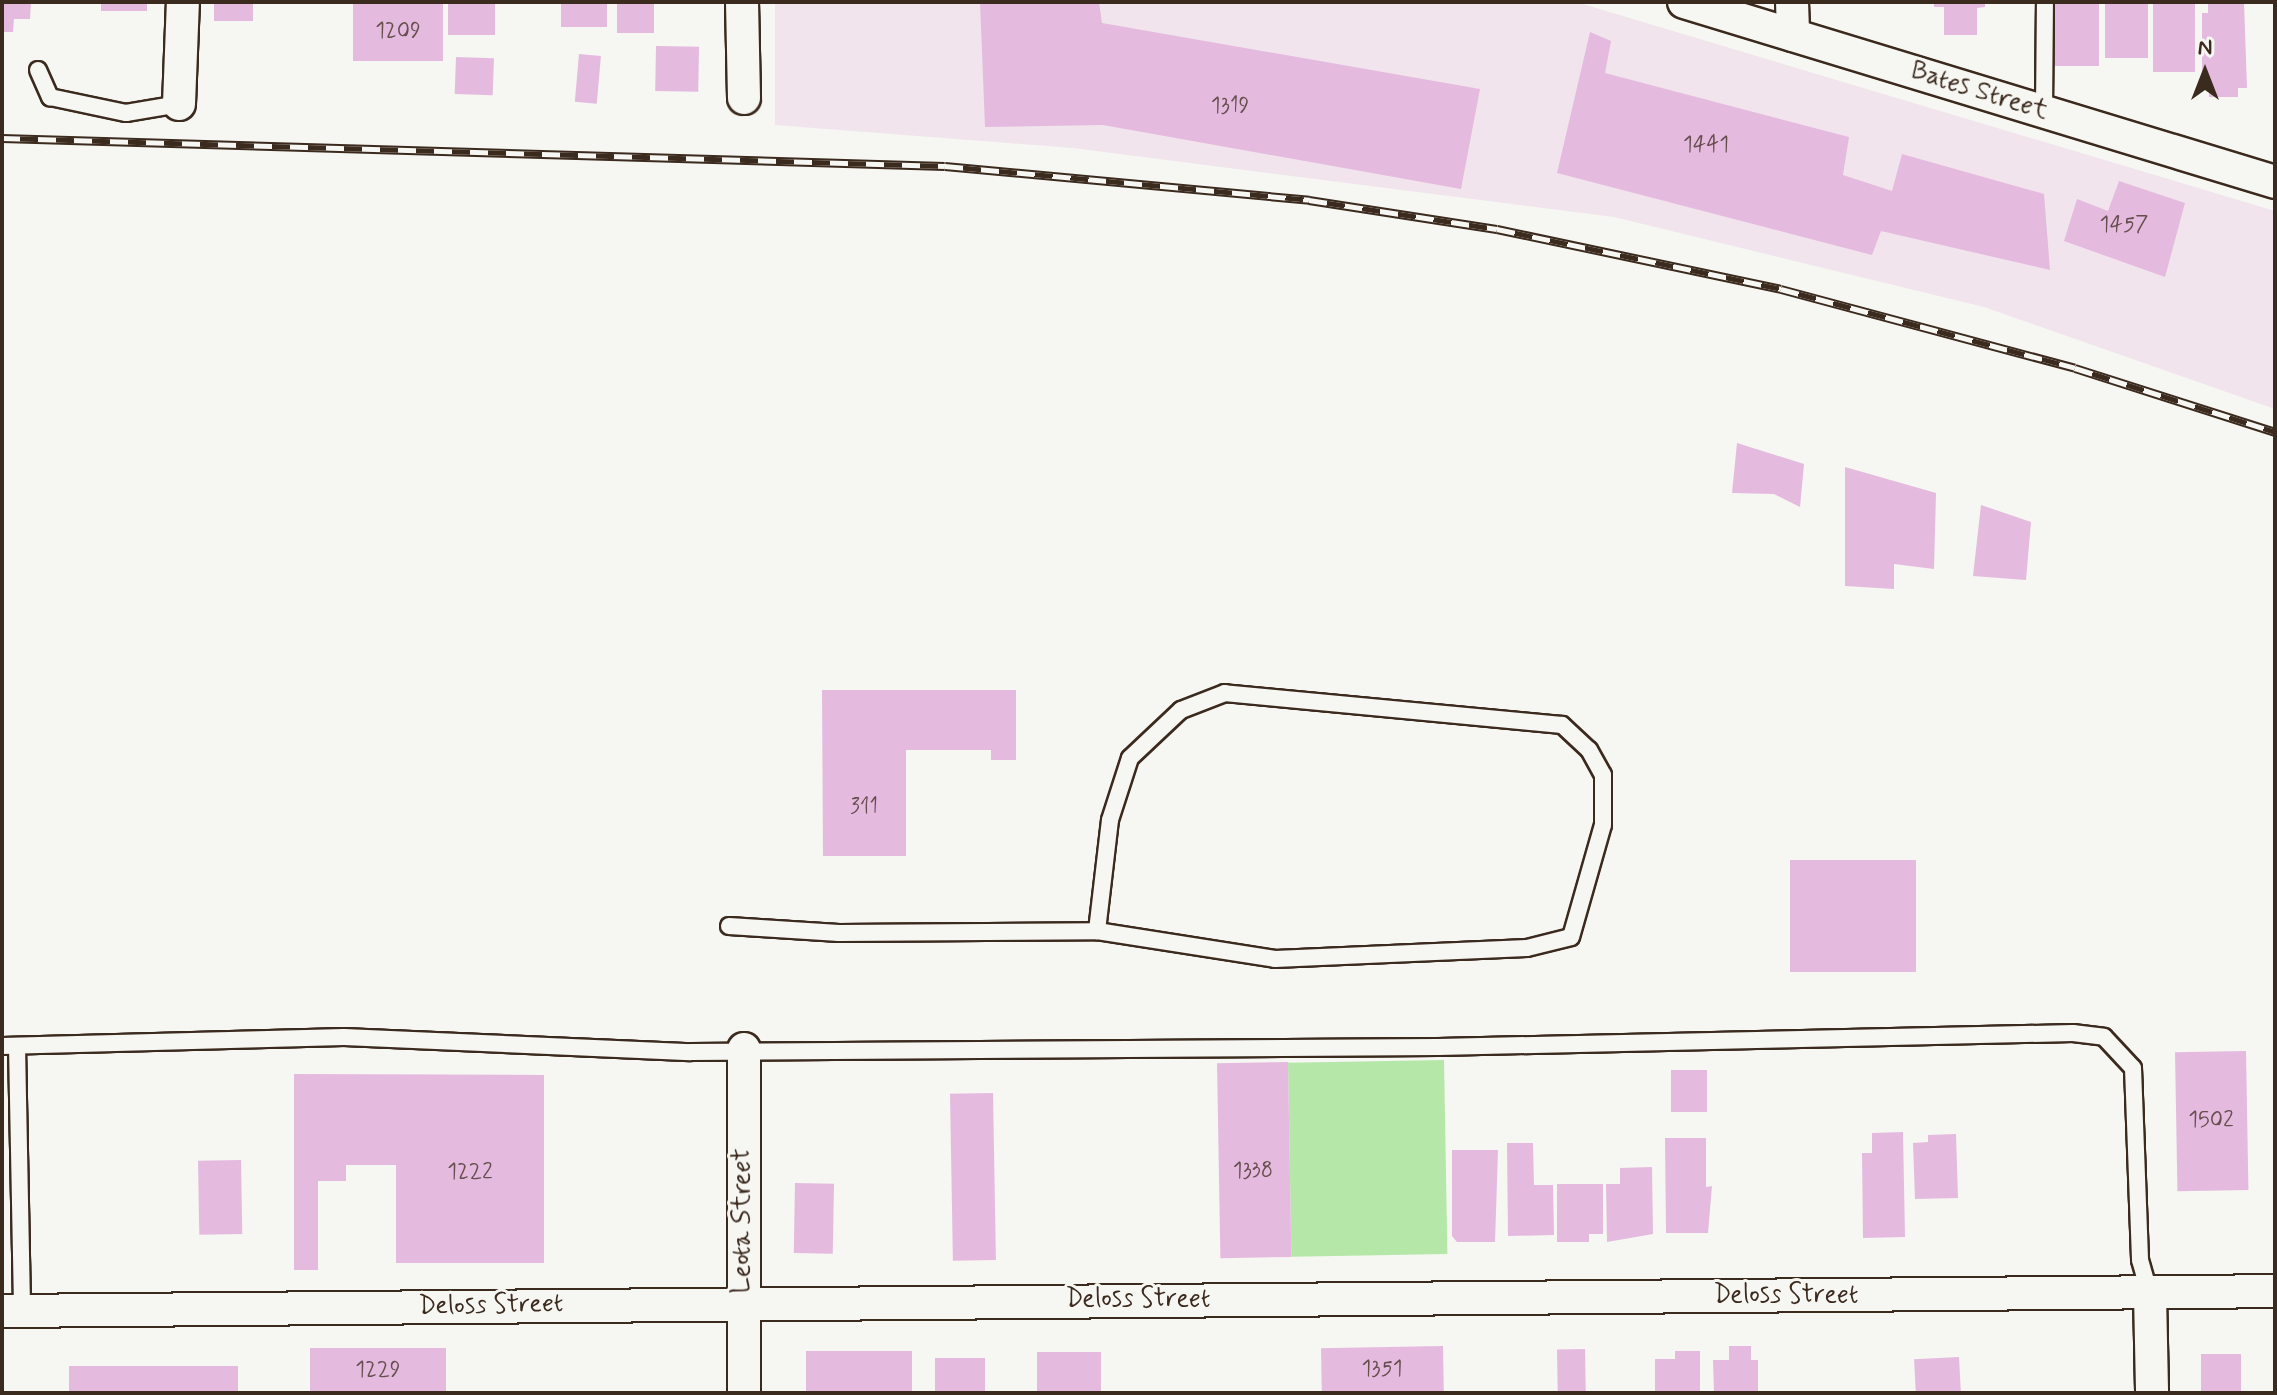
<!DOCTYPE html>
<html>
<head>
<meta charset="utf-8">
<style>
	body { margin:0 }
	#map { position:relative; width:2277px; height:1395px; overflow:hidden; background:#f6f6f2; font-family:Mynerve,sans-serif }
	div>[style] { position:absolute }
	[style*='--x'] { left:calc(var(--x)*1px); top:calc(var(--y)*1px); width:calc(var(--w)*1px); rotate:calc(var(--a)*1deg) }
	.built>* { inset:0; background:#f1e4ec }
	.green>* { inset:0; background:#b5e7a8; transform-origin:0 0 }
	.building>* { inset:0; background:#e5badf; transform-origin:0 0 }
	.roads { filter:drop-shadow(2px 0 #3b2a1e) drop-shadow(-2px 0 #3b2a1e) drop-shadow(0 2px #3b2a1e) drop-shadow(0 -2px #3b2a1e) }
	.lane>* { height:16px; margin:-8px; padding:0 8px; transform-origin:8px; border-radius:8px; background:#f6f6f2 }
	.street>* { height:32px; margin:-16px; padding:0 16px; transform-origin:16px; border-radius:16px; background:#f6f6f2 }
	.rail>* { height:9px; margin-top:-4.5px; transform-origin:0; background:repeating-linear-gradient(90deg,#f6f6f2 0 18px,#3b2a1e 0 36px); box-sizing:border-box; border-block:2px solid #3b2a1e }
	span { translate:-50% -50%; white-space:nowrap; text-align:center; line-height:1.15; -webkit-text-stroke:6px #f6f6f2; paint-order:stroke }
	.number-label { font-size:22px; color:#664e4e }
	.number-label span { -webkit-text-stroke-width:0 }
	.street-label { font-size:26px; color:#3b2a1e }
	.frame { position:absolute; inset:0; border:4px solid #3b2a1e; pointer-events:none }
	.north { position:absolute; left:2165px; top:32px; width:80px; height:80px; -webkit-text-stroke:6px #f6f6f2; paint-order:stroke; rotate:0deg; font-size:22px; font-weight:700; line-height:32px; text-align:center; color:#3b2a1e }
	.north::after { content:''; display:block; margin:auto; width:28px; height:36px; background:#3b2a1e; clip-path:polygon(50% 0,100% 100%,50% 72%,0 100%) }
</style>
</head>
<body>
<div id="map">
	<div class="built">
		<i style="clip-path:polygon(775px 2px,1576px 2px,2275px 211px,2275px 409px,1984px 307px,1614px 217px,1073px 148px,775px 125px)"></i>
	</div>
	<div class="green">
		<i style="left:1444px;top:1060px;width:194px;height:156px;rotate:89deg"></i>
	</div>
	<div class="building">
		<i style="clip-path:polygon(2px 2px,31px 2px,30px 19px,14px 19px,13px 32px,2px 32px)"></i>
		<i style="left:101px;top:2px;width:46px;height:9px"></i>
		<i style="left:214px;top:2px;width:39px;height:19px"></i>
		<i style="left:353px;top:2px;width:90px;height:59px"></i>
		<i style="left:448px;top:2px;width:47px;height:33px"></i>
		<i style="left:561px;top:2px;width:46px;height:25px"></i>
		<i style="left:617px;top:2px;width:37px;height:31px"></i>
		<i style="clip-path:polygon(980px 2px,1099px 2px,1102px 23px,1480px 89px,1461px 189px,1103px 125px,985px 127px)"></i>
		<i style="clip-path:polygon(1934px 2px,1985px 2px,1985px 7px,1977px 8px,1977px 35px,1944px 35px,1944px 7px,1934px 7px)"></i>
		<i style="left:2053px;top:2px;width:46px;height:64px"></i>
		<i style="left:2105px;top:2px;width:43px;height:56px"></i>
		<i style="left:2153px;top:2px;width:42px;height:70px"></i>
		<i style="clip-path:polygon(2208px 2px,2244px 2px,2247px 88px,2238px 88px,2238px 97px,2209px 97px,2209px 87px,2202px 87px,2202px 13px,2208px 13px)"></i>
		<i style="clip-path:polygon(1590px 32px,1611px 41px,1605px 73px,1849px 137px,1843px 175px,1892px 191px,1902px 154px,2044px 194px,2050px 270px,1881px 231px,1872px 255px,1557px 173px)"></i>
		<i style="left:656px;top:46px;width:43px;height:45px;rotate:1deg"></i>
		<i style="left:579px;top:54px;width:22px;height:48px;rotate:5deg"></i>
		<i style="left:456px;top:57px;width:38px;height:37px;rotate:2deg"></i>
		<i style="clip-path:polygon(2119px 181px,2185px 203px,2165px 277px,2064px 241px,2077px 199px,2108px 211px)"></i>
		<i style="clip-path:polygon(1737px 443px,1804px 464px,1800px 507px,1774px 494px,1732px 493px)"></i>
		<i style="clip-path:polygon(1845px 467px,1936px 493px,1934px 569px,1894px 564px,1894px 589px,1845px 586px)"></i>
		<i style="clip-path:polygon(1981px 505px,2031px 522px,2026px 580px,1973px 576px)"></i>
		<i style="clip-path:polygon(822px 690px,1016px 690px,1016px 760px,991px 760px,991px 750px,906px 750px,906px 856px,823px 856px)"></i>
		<i style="left:1790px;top:860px;width:126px;height:112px"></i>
		<i style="left:2246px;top:1051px;width:139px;height:71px;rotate:89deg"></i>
		<i style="left:1288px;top:1062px;width:195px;height:71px;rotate:89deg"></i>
		<i style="left:1671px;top:1070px;width:36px;height:42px"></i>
		<i style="clip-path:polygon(294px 1074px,544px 1075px,544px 1263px,396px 1263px,396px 1165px,346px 1165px,346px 1181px,318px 1181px,318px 1270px,294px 1270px)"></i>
		<i style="left:993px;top:1093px;width:167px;height:43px;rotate:89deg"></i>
		<i style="clip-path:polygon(1903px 1132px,1905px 1237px,1863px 1238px,1862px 1153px,1872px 1153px,1872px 1133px)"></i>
		<i style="clip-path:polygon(1956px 1134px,1958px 1198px,1915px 1199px,1913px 1143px,1928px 1142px,1928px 1135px)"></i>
		<i style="clip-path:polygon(1665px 1138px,1706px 1138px,1706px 1187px,1712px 1186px,1708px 1233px,1666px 1233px)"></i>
		<i style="clip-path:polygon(1507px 1143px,1533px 1143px,1534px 1185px,1553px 1185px,1554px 1235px,1508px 1236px)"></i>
		<i style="clip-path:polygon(1452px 1150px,1498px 1150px,1495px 1242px,1457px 1242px,1452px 1236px)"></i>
		<i style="left:241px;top:1160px;width:74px;height:43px;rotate:89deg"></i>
		<i style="clip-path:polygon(1652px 1167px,1653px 1234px,1607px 1242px,1606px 1184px,1620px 1184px,1620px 1168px)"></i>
		<i style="left:795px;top:1183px;width:39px;height:70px;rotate:1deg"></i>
		<i style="clip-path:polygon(1557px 1184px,1603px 1184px,1603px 1234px,1589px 1234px,1589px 1242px,1557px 1242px)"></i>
		<i style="left:1443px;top:1346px;width:47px;height:122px;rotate:89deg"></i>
		<i style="clip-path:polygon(1729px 1346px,1751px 1346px,1751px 1360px,1758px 1360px,1758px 1393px,1714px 1393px,1713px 1360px,1729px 1360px)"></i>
		<i style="left:446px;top:1348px;width:45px;height:136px;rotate:90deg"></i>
		<i style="left:1585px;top:1349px;width:44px;height:28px;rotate:89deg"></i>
		<i style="left:806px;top:1351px;width:106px;height:42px"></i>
		<i style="clip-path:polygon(1675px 1351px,1700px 1351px,1700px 1393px,1655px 1393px,1655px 1359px,1675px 1359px)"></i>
		<i style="left:1037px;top:1352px;width:64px;height:41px"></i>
		<i style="left:2201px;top:1354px;width:40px;height:39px"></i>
		<i style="left:1959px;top:1357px;width:36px;height:45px;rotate:87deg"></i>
		<i style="left:985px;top:1358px;width:35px;height:50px;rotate:90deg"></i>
		<i style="left:238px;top:1366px;width:27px;height:169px;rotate:90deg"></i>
	</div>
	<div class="roads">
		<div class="lane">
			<i style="--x:38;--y:70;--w:30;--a:66"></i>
			<i style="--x:50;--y:97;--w:78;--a:11.9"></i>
			<i style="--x:126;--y:113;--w:54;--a:-9.6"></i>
			<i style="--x:2044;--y:112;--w:110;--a:-89.5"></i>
			<i style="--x:729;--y:926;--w:110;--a:3.6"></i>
			<i style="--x:839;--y:933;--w:258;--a:-0.4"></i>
			<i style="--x:1097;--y:931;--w:180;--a:8.9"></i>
			<i style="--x:1275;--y:959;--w:252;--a:-2.5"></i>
			<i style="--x:1527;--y:948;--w:45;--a:-14"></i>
			<i style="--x:1571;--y:937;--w:116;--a:-74.1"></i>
			<i style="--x:1603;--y:825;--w:50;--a:-90"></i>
			<i style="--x:1603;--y:775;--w:29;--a:-119"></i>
			<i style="--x:1589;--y:750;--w:37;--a:-137"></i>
			<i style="--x:1562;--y:725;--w:339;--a:-174.6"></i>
			<i style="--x:1225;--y:693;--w:47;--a:158.9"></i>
			<i style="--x:1181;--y:710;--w:70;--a:136.7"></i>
			<i style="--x:1130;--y:758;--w:65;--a:107.9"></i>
			<i style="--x:1110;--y:820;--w:112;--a:96.7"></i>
			<i style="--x:2;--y:1046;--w:342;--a:-1.5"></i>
			<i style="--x:344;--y:1037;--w:347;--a:2.5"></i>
			<i style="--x:691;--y:1052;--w:747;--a:-0.38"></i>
			<i style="--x:1438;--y:1047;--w:635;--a:-1.26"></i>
			<i style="--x:2073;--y:1033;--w:31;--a:7"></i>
			<i style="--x:2104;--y:1037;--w:42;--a:46.9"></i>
			<i style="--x:2133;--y:1068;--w:192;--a:87.9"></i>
			<i style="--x:2140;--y:1260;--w:35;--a:74"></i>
			<i style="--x:17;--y:1046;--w:265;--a:88.9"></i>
		</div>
		<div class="street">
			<i style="--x:742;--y:2;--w:96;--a:88.8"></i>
			<i style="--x:1684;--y:2;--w:618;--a:16.94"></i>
			<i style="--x:1792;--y:2;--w:33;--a:88"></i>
			<i style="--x:179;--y:104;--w:102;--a:-87.8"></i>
			<i style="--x:2150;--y:1294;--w:99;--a:88.8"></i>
			<i style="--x:2;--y:1311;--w:2273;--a:-0.5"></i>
			<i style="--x:744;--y:1393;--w:344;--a:-90"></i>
		</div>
	</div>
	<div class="rail">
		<i style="--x:2;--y:138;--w:943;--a:1.7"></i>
		<i style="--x:945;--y:166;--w:366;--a:5.3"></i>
		<i style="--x:1309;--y:200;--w:190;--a:8.8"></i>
		<i style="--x:1497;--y:229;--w:290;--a:11.9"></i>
		<i style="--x:1781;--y:289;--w:304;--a:15"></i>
		<i style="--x:2075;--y:368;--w:210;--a:17.7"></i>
	</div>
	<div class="number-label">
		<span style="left:398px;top:32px">1209</span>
		<span style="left:1230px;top:107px">1319</span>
		<span style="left:1706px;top:146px">1441</span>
		<span style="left:2124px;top:226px">1457</span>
		<span style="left:864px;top:808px">311</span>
		<span style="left:2211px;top:1121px">1502</span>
		<span style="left:1253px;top:1172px">1338</span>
		<span style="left:470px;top:1173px">1222</span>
		<span style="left:1382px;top:1370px">1351</span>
		<span style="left:378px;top:1371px">1229</span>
	</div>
	<div class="street-label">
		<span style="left:1979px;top:92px;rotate:17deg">Bates Street</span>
		<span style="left:743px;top:1221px;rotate:-90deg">Leota Street</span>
		<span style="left:1786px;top:1296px">Deloss Street</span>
		<span style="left:1138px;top:1300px">Deloss Street</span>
		<span style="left:491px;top:1306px;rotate:-1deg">Deloss Street</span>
	</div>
	<div class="frame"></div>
	<div class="north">N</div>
</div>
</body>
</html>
